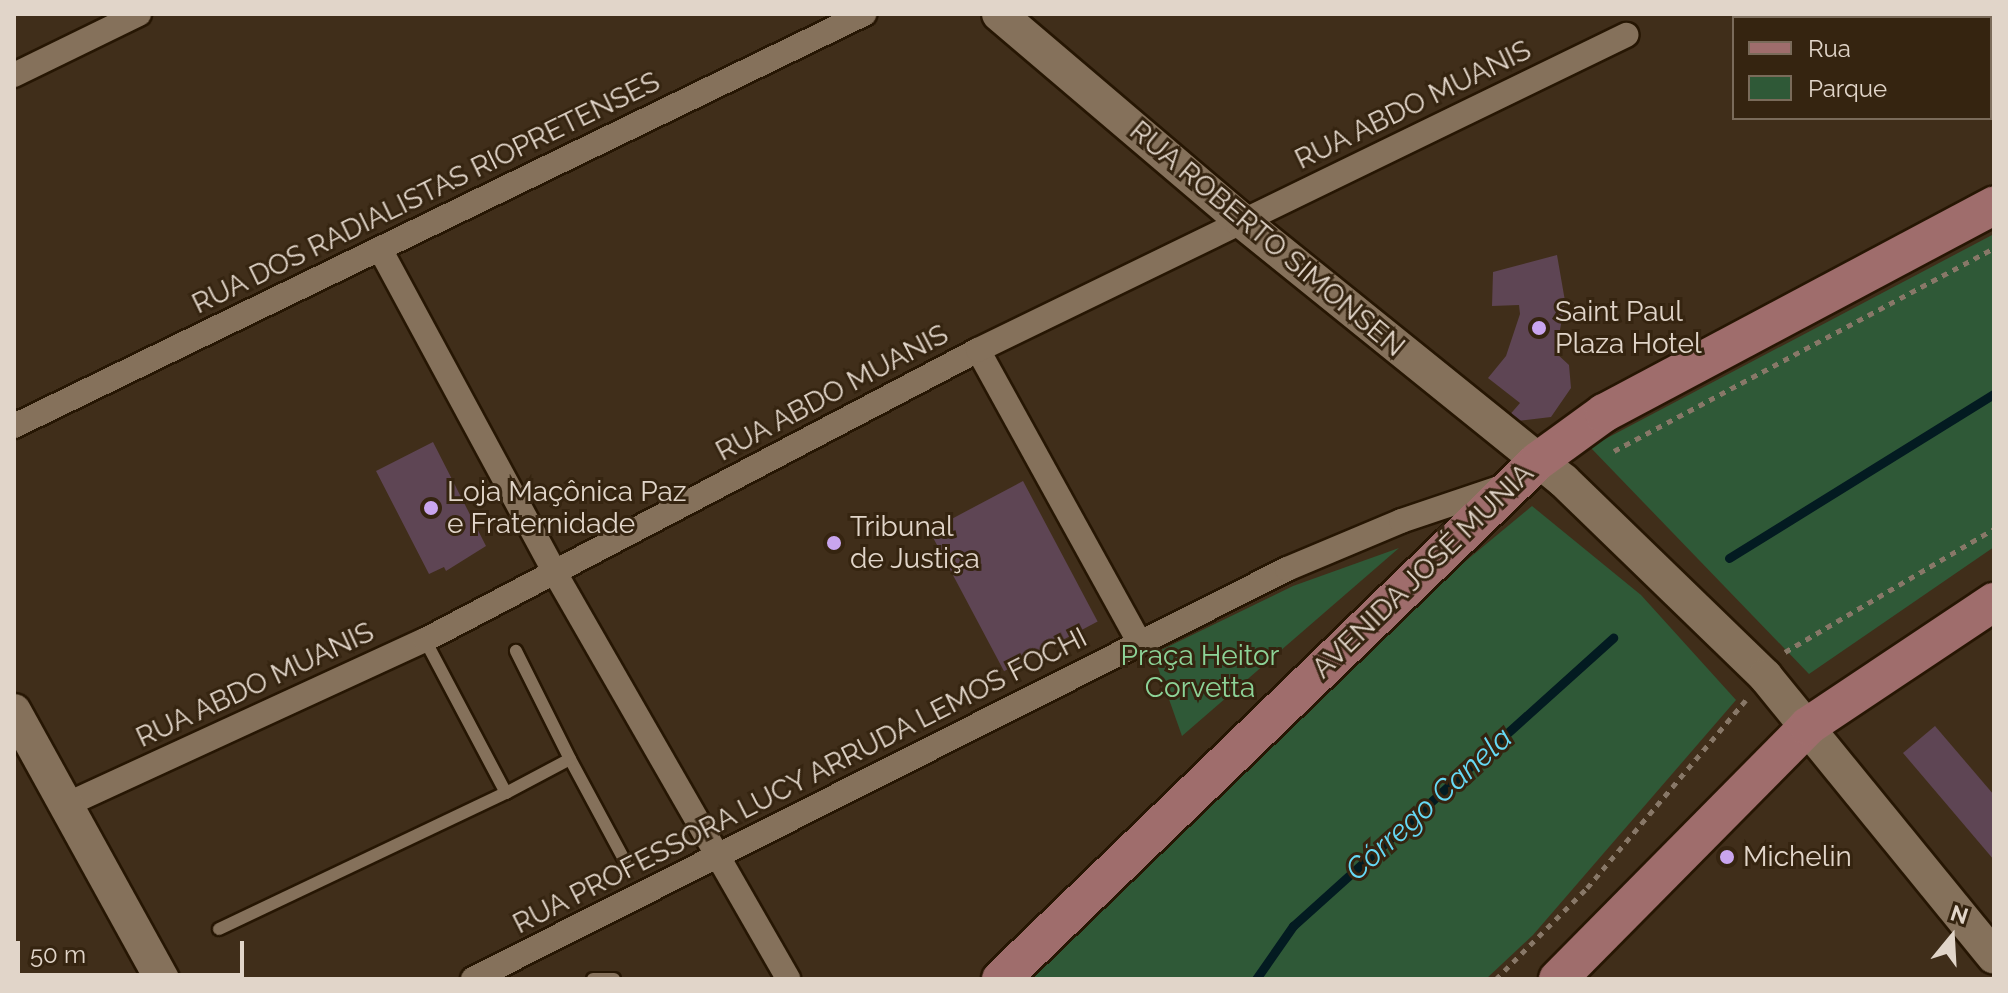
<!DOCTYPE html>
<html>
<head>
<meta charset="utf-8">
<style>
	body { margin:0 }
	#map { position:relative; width:2008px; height:993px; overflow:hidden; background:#402e1a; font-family:Raleway,sans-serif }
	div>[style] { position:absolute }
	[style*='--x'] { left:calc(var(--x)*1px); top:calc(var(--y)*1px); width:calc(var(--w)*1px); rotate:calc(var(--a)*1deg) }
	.green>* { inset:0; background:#2f5937 }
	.stream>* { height:9px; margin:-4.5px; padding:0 4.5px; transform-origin:4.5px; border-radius:4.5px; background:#031b21 }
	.building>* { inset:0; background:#5e4554; transform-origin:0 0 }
	.path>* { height:5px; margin-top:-2.5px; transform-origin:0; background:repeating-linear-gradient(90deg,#887868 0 6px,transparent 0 12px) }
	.roads { filter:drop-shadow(2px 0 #261603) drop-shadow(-2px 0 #261603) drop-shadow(0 2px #261603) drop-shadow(0 -2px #261603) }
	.lane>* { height:12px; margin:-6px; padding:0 6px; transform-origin:6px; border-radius:6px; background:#85715b }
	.street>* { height:24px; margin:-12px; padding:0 12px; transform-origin:12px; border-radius:12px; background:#85715b }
	.secondary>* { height:34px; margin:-17px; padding:0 17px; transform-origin:17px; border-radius:17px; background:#85715b }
	.primary>* { height:38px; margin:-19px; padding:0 19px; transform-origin:19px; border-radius:19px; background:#9f6d6c }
	.dots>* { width:22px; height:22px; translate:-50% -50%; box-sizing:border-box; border:4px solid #352410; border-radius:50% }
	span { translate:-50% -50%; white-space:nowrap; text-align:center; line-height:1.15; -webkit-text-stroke:6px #352410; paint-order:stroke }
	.street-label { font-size:28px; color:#e1d5c9 }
	.poi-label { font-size:28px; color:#e1d5c9 }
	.left { translate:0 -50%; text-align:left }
	.park-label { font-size:28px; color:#8dd498 }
	.water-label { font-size:30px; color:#66d9f5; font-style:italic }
	.frame { position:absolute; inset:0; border:16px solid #e1d5c9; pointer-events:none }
	.legend { position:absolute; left:1732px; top:16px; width:260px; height:104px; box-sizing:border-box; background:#352410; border:2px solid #7a6b5a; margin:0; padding:10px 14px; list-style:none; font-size:24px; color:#e1d5c9 }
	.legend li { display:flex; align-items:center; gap:16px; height:40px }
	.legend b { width:40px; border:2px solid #7a6b5a }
	.north { position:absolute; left:1912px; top:897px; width:80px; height:80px; -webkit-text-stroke:6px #352410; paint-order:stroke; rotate:18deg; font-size:22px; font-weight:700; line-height:32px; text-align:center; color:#e1d5c9 }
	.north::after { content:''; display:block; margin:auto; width:28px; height:36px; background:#e1d5c9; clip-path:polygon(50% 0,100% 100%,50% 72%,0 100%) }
	.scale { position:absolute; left:16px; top:941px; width:228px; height:36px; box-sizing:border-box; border:4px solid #e1d5c9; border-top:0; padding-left:10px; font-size:24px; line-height:28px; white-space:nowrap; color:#e1d5c9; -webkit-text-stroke:6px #352410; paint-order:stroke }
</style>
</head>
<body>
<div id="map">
	<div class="green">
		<i style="clip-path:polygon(1994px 234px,1994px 547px,1809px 674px,1590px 447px)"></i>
		<i style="clip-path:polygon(1532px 506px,1641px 595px,1736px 700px,1533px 935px,1486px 979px,1024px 979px,1444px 579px)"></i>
		<i style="clip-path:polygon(1399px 548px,1182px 736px,1153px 654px,1293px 586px)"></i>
	</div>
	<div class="stream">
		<i style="--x:1729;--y:558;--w:312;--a:-31.8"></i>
		<i style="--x:1256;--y:979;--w:65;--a:-55.1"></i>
		<i style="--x:1293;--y:926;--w:431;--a:-42"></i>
	</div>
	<div class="building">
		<i style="clip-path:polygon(1557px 255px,1565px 301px,1556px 353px,1569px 365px,1571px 388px,1551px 417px,1517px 421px,1507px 418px,1520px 403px,1488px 378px,1506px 356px,1520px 314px,1519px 305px,1492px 306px,1493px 272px)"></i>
		<i style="clip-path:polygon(433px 442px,486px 546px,446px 571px,444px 567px,429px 574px,376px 471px)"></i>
		<i style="left:1023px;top:481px;width:159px;height:106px;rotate:62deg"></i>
		<i style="clip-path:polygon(1935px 726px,1994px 795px,1994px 860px,1903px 753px)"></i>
	</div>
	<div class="path">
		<i style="--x:1614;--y:451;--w:431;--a:-28.1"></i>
		<i style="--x:1785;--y:652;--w:243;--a:-30.5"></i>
		<i style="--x:1496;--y:979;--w:129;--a:-45"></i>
		<i style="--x:1587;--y:888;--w:246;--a:-49.8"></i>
	</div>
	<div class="roads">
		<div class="lane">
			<i style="--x:570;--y:759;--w:116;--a:61.7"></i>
			<i style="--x:506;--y:793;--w:72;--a:-28"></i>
			<i style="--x:570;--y:759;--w:121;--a:-116.6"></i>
			<i style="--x:219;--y:929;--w:318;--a:-25.4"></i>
			<i style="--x:506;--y:793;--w:173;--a:-117.9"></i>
			<i style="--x:593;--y:979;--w:21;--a:0"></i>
		</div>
		<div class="street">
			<i style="--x:14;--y:75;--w:139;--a:-26"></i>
			<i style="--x:380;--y:249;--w:368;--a:61.6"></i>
			<i style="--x:555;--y:573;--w:468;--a:60.1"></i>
			<i style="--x:978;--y:350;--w:336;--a:61.1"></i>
			<i style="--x:14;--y:426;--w:945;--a:-25.86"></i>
			<i style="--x:66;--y:805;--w:395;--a:-24.7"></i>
			<i style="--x:425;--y:640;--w:624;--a:-27.67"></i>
			<i style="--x:978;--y:350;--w:721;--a:-25.92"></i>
			<i style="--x:473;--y:979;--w:911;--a:-26.73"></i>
			<i style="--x:1287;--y:569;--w:124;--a:-22.8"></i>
			<i style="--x:1401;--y:521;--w:110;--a:-18.6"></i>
		</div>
		<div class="secondary">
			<i style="--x:999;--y:14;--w:321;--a:40.4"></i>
			<i style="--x:1243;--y:222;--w:412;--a:38.9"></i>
			<i style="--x:1564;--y:481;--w:280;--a:44.1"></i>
			<i style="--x:1765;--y:676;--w:362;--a:50.8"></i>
			<i style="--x:14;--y:711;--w:306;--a:61.1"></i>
		</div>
		<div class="primary">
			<i style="--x:1001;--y:979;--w:746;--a:-43.97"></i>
			<i style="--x:1538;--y:461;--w:82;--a:-36"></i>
			<i style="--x:1604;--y:413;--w:442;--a:-28"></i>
			<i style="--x:1558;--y:979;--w:356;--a:-45.3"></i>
			<i style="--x:1808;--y:726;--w:224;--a:-33.7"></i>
		</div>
	</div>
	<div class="dots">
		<i style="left:1539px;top:328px;background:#c9a5ee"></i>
		<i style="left:431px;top:508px;background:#c9a5ee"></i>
		<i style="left:834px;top:543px;background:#c9a5ee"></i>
		<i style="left:1727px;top:857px;background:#c9a5ee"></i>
	</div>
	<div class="street-label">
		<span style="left:1413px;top:105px;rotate:-26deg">RUA ABDO MUANIS</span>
		<span style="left:426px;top:193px;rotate:-26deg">RUA DOS RADIALISTAS RIOPRETENSES</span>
		<span style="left:1267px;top:239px;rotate:40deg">RUA ROBERTO SIMONSEN</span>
		<span style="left:832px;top:393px;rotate:-28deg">RUA ABDO MUANIS</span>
		<span style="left:1423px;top:571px;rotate:-44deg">AVENIDA JOSÉ MUNIA</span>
		<span style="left:255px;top:685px;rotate:-25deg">RUA ABDO MUANIS</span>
		<span style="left:800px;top:781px;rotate:-27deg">RUA PROFESSORA LUCY ARRUDA LEMOS FOCHI</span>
	</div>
	<div class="poi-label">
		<span class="left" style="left:1555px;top:328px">Saint Paul<br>Plaza Hotel</span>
		<span class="left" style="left:447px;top:508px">Loja Maçônica Paz<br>e Fraternidade</span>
		<span class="left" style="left:850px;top:543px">Tribunal<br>de Justiça</span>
		<span class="left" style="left:1743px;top:857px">Michelin</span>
	</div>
	<div class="park-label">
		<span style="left:1200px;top:672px">Praça Heitor<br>Corvetta</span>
	</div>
	<div class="water-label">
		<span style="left:1429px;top:804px;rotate:-42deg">Córrego Canela</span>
	</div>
	<div class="frame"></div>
	<ul class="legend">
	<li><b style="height:10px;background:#9f6d6c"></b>Rua</li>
	<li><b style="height:22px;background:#2f5937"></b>Parque</li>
	</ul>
	<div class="north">N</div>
	<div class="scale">50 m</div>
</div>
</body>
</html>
